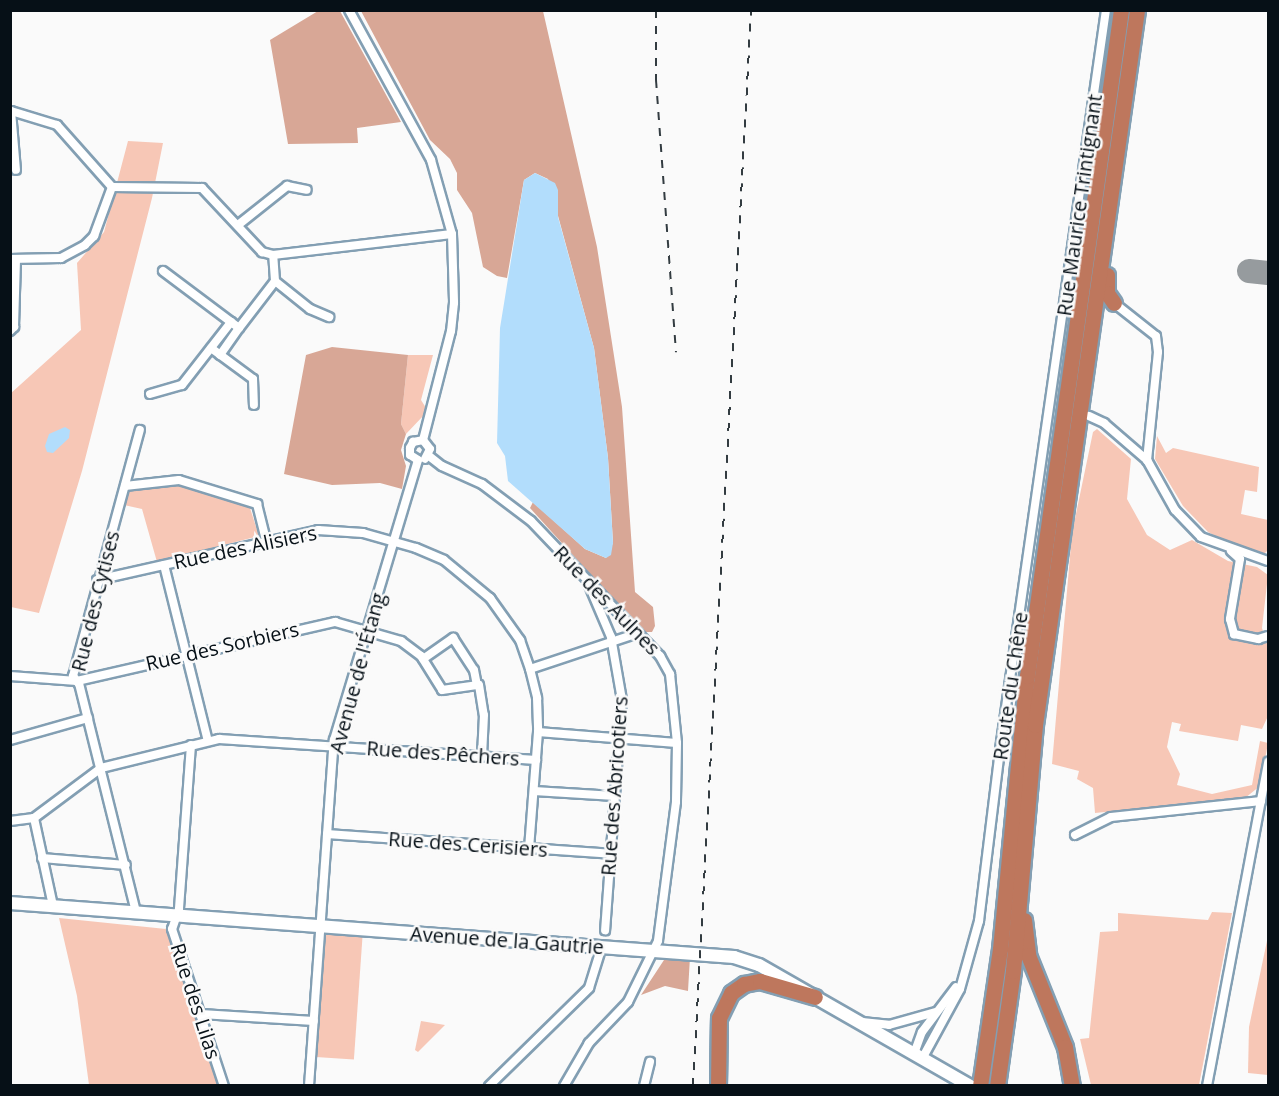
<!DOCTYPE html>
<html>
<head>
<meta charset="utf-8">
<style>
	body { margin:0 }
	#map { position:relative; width:1279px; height:1096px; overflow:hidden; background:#fafafa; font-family:"Open Sans",sans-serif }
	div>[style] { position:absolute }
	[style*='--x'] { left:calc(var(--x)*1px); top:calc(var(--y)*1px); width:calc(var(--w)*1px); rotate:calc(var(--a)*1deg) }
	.green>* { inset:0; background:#f7c7b6; transform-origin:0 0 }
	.forest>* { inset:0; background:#d8a796 }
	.water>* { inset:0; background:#b2ddfc }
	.taxiway>* { height:24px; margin:-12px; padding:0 12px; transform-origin:12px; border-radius:12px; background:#969b9e }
	.roads { filter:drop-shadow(2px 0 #839fb3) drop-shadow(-2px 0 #839fb3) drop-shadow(0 2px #839fb3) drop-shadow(0 -2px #839fb3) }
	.street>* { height:8px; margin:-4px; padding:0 4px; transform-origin:4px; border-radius:4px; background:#fff }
	.secondary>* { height:12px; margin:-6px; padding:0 6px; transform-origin:6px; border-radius:6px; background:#fff }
	.highway>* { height:15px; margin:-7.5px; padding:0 7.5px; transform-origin:7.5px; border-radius:7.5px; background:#be775d }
	.rail>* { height:2px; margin-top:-1px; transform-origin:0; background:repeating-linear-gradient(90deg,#333c41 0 8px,transparent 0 16px) }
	span { translate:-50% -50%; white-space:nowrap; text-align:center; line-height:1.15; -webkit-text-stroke:5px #fafafa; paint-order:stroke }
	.street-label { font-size:20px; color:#061017 }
	.frame { position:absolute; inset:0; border:12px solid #061017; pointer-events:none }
</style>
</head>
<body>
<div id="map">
	<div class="green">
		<i style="clip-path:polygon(128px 141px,163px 143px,152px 198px,82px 471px,39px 613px,11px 607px,10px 394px,81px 330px,77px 263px,104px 232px)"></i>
		<i style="clip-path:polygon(408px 355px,433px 355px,421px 400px,426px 408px,424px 415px,406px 434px,401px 424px)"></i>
		<i style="clip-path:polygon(1097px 429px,1131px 459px,1127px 499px,1147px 535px,1170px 550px,1192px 540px,1228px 561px,1257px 567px,1268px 575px,1262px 628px,1268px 647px,1268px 716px,1262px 729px,1241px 725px,1238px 741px,1179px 731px,1181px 724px,1172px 722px,1167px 747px,1180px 774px,1177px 785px,1212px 794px,1252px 785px,1260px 741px,1268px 743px,1260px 786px,1245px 798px,1095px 813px,1093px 788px,1077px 779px,1079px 771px,1052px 764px,1072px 533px,1093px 432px)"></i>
		<i style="clip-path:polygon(1157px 436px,1166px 453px,1173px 448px,1259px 467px,1257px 492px,1245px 490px,1241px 514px,1268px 520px,1268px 550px,1264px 554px,1232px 545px,1208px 532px,1183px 506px,1155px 459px)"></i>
		<i style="clip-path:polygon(181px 484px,250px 508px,259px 536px,157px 562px,142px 509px,124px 505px,129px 491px)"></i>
		<i style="clip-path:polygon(1212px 912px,1232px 913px,1199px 1085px,1091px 1085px,1080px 1039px,1089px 1038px,1100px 932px,1118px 931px,1118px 913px,1208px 920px)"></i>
		<i style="clip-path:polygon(59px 918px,166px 929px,220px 1085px,89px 1085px,77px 996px)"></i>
		<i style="left:321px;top:928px;width:42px;height:129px;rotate:4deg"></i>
		<i style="clip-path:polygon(1268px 936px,1268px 1075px,1248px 1073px,1249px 1027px)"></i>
		<i style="clip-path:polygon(421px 1021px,445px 1025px,418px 1052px,415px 1050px)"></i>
	</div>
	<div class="forest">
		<i style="clip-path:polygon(318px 11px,340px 11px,401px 122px,357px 128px,358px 143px,288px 144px,270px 40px)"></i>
		<i style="clip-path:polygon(361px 11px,543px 11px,597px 247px,622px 407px,635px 592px,653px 607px,655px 626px,652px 632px,645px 632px,632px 620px,530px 508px,533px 502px,585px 549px,606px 558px,613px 543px,608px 458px,594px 348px,548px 179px,535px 173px,524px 180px,507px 278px,497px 276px,483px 267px,472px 213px,457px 190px,457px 173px,450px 159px,430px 140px)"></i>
		<i style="clip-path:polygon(332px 347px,408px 355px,401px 424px,406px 434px,401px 450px,406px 466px,402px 489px,380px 483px,332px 485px,284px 474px,306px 355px)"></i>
		<i style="clip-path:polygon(690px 957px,688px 991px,665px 986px,641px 995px,664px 960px)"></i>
	</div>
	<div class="water">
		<i style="clip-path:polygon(535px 173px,555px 183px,558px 190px,558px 217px,594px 348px,608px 458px,613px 543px,611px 555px,606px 558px,585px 549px,508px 481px,505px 456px,497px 443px,500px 328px,524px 180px)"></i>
		<i style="clip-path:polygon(65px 427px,70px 430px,69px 438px,53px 453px,47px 452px,45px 446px,49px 434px)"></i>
	</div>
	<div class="taxiway">
		<i style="--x:1249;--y:271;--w:19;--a:6"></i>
	</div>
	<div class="roads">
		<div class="street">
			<i style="--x:349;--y:10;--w:171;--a:61.3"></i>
			<i style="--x:431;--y:160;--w:77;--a:74.2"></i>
			<i style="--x:452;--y:234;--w:69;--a:88.3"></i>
			<i style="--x:454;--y:303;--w:28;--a:96"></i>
			<i style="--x:451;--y:331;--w:113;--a:104.4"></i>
			<i style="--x:112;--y:187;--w:90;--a:0.6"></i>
			<i style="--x:202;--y:188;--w:88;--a:46.8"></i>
			<i style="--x:262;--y:252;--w:11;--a:15"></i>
			<i style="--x:273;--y:255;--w:180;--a:-6.7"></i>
			<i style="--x:238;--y:225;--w:63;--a:-38.5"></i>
			<i style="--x:287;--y:186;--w:20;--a:11"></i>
			<i style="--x:10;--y:259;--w:51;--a:-1.1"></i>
			<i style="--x:61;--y:258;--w:27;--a:-28"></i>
			<i style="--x:85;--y:245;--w:13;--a:-45"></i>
			<i style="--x:94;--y:236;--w:52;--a:-69.8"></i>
			<i style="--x:112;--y:187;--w:83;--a:-131.6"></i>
			<i style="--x:57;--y:125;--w:48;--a:-163.1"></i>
			<i style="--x:11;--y:111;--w:59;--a:85.2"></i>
			<i style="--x:163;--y:271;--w:85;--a:36.9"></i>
			<i style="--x:275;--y:281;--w:45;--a:38.7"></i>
			<i style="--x:310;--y:309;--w:21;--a:23"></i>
			<i style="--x:1114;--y:303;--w:53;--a:38.2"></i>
			<i style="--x:1156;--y:336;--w:16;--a:83"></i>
			<i style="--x:1158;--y:352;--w:109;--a:95.8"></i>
			<i style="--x:1147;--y:460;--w:57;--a:60.8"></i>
			<i style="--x:1175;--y:510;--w:37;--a:46"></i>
			<i style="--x:1201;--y:537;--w:71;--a:19.7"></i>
			<i style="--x:10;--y:331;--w:6;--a:-45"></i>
			<i style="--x:14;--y:327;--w:67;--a:-88.3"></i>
			<i style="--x:211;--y:348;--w:52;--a:36.4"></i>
			<i style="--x:253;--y:379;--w:26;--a:88"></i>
			<i style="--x:220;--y:355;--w:33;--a:-55"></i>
			<i style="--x:150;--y:394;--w:33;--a:-16"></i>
			<i style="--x:182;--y:385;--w:80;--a:-52.1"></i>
			<i style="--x:231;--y:322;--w:10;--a:37"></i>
			<i style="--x:239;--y:328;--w:59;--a:-52.5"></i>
			<i style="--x:275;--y:281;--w:26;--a:-94"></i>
			<i style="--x:1089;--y:416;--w:17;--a:25"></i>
			<i style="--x:1104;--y:423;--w:57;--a:40.7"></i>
			<i style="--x:423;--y:440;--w:11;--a:52"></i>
			<i style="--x:430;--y:449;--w:11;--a:117"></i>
			<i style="--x:429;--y:456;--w:16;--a:38"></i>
			<i style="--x:442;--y:466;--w:44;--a:24.2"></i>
			<i style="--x:482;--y:484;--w:61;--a:37.1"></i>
			<i style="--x:531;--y:521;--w:187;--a:46.3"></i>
			<i style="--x:660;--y:656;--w:21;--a:61"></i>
			<i style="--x:670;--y:674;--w:69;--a:84.2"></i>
			<i style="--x:677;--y:743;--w:59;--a:91"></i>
			<i style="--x:676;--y:802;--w:140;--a:97.4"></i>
			<i style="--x:658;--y:941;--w:68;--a:116.2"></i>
			<i style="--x:628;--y:1002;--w:57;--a:133.6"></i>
			<i style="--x:589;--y:1043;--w:50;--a:120.2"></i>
			<i style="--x:418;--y:460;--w:9;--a:-148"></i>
			<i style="--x:410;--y:455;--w:7;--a:-90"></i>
			<i style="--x:410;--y:448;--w:7;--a:-63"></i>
			<i style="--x:413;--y:442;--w:10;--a:-11"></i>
			<i style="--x:125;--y:486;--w:54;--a:-6.3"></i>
			<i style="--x:179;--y:480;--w:82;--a:17.1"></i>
			<i style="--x:257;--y:504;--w:38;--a:76"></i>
			<i style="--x:1231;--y:551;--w:12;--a:42"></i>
			<i style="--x:1240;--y:559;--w:61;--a:99.5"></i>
			<i style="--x:1230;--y:619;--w:16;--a:75"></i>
			<i style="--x:1234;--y:634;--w:25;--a:12"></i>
			<i style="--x:1258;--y:639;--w:10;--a:-17"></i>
			<i style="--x:164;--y:565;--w:181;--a:76"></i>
			<i style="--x:97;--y:580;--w:227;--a:-12.7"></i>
			<i style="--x:318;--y:530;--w:45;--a:3.8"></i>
			<i style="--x:363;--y:533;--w:55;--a:15.8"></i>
			<i style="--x:416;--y:548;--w:30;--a:23"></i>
			<i style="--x:444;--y:560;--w:60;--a:39.6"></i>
			<i style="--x:490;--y:598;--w:52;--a:54.5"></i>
			<i style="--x:520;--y:640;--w:31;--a:71"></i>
			<i style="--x:530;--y:669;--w:30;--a:76"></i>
			<i style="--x:537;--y:698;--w:34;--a:88"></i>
			<i style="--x:538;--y:732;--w:117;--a:94.4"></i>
			<i style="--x:588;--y:583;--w:59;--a:66.9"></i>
			<i style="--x:611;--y:637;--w:64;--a:80.1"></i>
			<i style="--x:622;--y:700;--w:231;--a:94.2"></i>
			<i style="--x:423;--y:659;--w:37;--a:-35"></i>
			<i style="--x:453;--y:638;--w:38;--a:57"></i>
			<i style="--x:474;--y:670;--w:15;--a:79"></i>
			<i style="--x:530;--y:669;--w:114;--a:-18.4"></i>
			<i style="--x:10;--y:676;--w:67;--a:4.3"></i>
			<i style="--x:77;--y:681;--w:265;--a:-12.9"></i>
			<i style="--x:335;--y:622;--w:69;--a:16.1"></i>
			<i style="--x:401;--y:641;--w:25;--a:37"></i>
			<i style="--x:421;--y:656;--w:40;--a:58"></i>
			<i style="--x:442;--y:690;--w:37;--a:-8"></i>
			<i style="--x:479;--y:685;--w:30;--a:81"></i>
			<i style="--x:484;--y:715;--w:41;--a:92.8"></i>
			<i style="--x:538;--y:732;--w:139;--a:4.5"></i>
			<i style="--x:10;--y:740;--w:81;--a:-15.8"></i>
			<i style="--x:191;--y:745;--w:164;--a:94.2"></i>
			<i style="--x:179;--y:909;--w:21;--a:109"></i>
			<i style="--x:172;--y:929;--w:165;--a:71.7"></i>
			<i style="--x:534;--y:791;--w:81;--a:3.5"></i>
			<i style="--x:34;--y:818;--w:90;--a:77.8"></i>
			<i style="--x:10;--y:821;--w:24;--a:-7"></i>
			<i style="--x:34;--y:818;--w:84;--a:-36.7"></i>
			<i style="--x:101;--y:768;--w:122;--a:-13.8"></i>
			<i style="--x:219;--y:739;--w:318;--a:3.8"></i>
			<i style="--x:327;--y:834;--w:284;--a:4"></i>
			<i style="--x:1075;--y:835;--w:40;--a:-26.6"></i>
			<i style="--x:1111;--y:817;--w:151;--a:-6.1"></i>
			<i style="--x:42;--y:858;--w:84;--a:4.8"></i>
			<i style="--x:136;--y:912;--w:235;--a:-104"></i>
			<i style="--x:79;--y:684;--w:10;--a:-127"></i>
			<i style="--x:73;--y:676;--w:255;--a:-74.8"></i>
			<i style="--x:201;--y:1014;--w:113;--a:3.5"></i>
			<i style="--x:862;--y:1022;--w:27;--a:6"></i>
			<i style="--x:889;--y:1025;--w:49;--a:-15.5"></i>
			<i style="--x:915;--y:1051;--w:20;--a:-70"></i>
			<i style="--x:922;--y:1032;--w:56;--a:-52.9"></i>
			<i style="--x:923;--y:1057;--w:77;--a:-61.4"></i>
			<i style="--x:960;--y:989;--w:71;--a:-74.4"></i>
			<i style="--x:979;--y:921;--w:180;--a:-83"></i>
			<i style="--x:1001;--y:742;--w:739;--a:-81.84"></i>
			<i style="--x:309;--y:1086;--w:347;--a:-85.9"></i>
			<i style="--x:334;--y:740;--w:292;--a:-73.3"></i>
			<i style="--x:489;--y:1086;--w:140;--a:-44.4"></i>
			<i style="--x:589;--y:988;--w:44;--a:-72.8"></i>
			<i style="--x:644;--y:1086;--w:25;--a:-76"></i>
			<i style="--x:1207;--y:1086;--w:330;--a:-79.3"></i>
		</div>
		<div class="secondary">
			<i style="--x:10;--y:903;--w:726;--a:4.27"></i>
			<i style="--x:734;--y:957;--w:26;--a:18"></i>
			<i style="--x:759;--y:965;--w:243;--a:29.8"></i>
		</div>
		<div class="highway">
			<i style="--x:1107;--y:275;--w:18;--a:90"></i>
			<i style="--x:1107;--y:293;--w:12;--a:55"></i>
			<i style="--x:1024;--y:920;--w:35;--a:83"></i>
			<i style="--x:1028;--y:955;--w:99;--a:68.1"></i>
			<i style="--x:1065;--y:1047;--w:40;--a:80"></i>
			<i style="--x:718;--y:1086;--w:68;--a:-89.2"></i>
			<i style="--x:719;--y:1018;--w:28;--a:-64"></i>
			<i style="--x:731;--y:993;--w:16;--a:-35"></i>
			<i style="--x:744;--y:984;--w:16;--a:-11"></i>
			<i style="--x:760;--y:981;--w:57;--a:16.2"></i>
			<i style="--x:980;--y:1086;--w:138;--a:-81.7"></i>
			<i style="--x:1000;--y:949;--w:274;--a:-84.4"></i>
			<i style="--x:1027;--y:676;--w:673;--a:-81.97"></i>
			<i style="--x:997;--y:1086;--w:116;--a:-82.1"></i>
			<i style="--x:1013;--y:971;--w:247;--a:-84.9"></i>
			<i style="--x:1035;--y:725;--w:722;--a:-81.88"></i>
		</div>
	</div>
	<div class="rail">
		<i style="--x:656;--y:10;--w:70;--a:90"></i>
		<i style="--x:656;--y:80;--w:273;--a:85.8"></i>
		<i style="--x:693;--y:1086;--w:1078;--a:-86.91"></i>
	</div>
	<div class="street-label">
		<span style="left:1079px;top:205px;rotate:-82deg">Rue Maurice Trintignant</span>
		<span style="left:245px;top:547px;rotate:-12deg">Rue des Alisiers</span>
		<span style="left:607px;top:600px;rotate:46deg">Rue des Aulnes</span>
		<span style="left:95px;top:601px;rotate:-76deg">Rue des Cytises</span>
		<span style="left:222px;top:646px;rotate:-13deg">Rue des Sorbiers</span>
		<span style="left:357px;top:673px;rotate:-75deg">Avenue de l'Étang</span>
		<span style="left:1010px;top:686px;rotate:-82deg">Route du Chêne</span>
		<span style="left:443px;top:753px;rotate:4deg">Rue des Pêchers</span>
		<span style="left:614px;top:786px;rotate:-86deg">Rue des Abricotiers</span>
		<span style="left:468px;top:844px;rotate:4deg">Rue des Cerisiers</span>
		<span style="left:507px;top:940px;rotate:4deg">Avenue de la Gautrie</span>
		<span style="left:196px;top:1001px;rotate:72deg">Rue des Lilas</span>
	</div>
	<div class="frame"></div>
</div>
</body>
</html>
